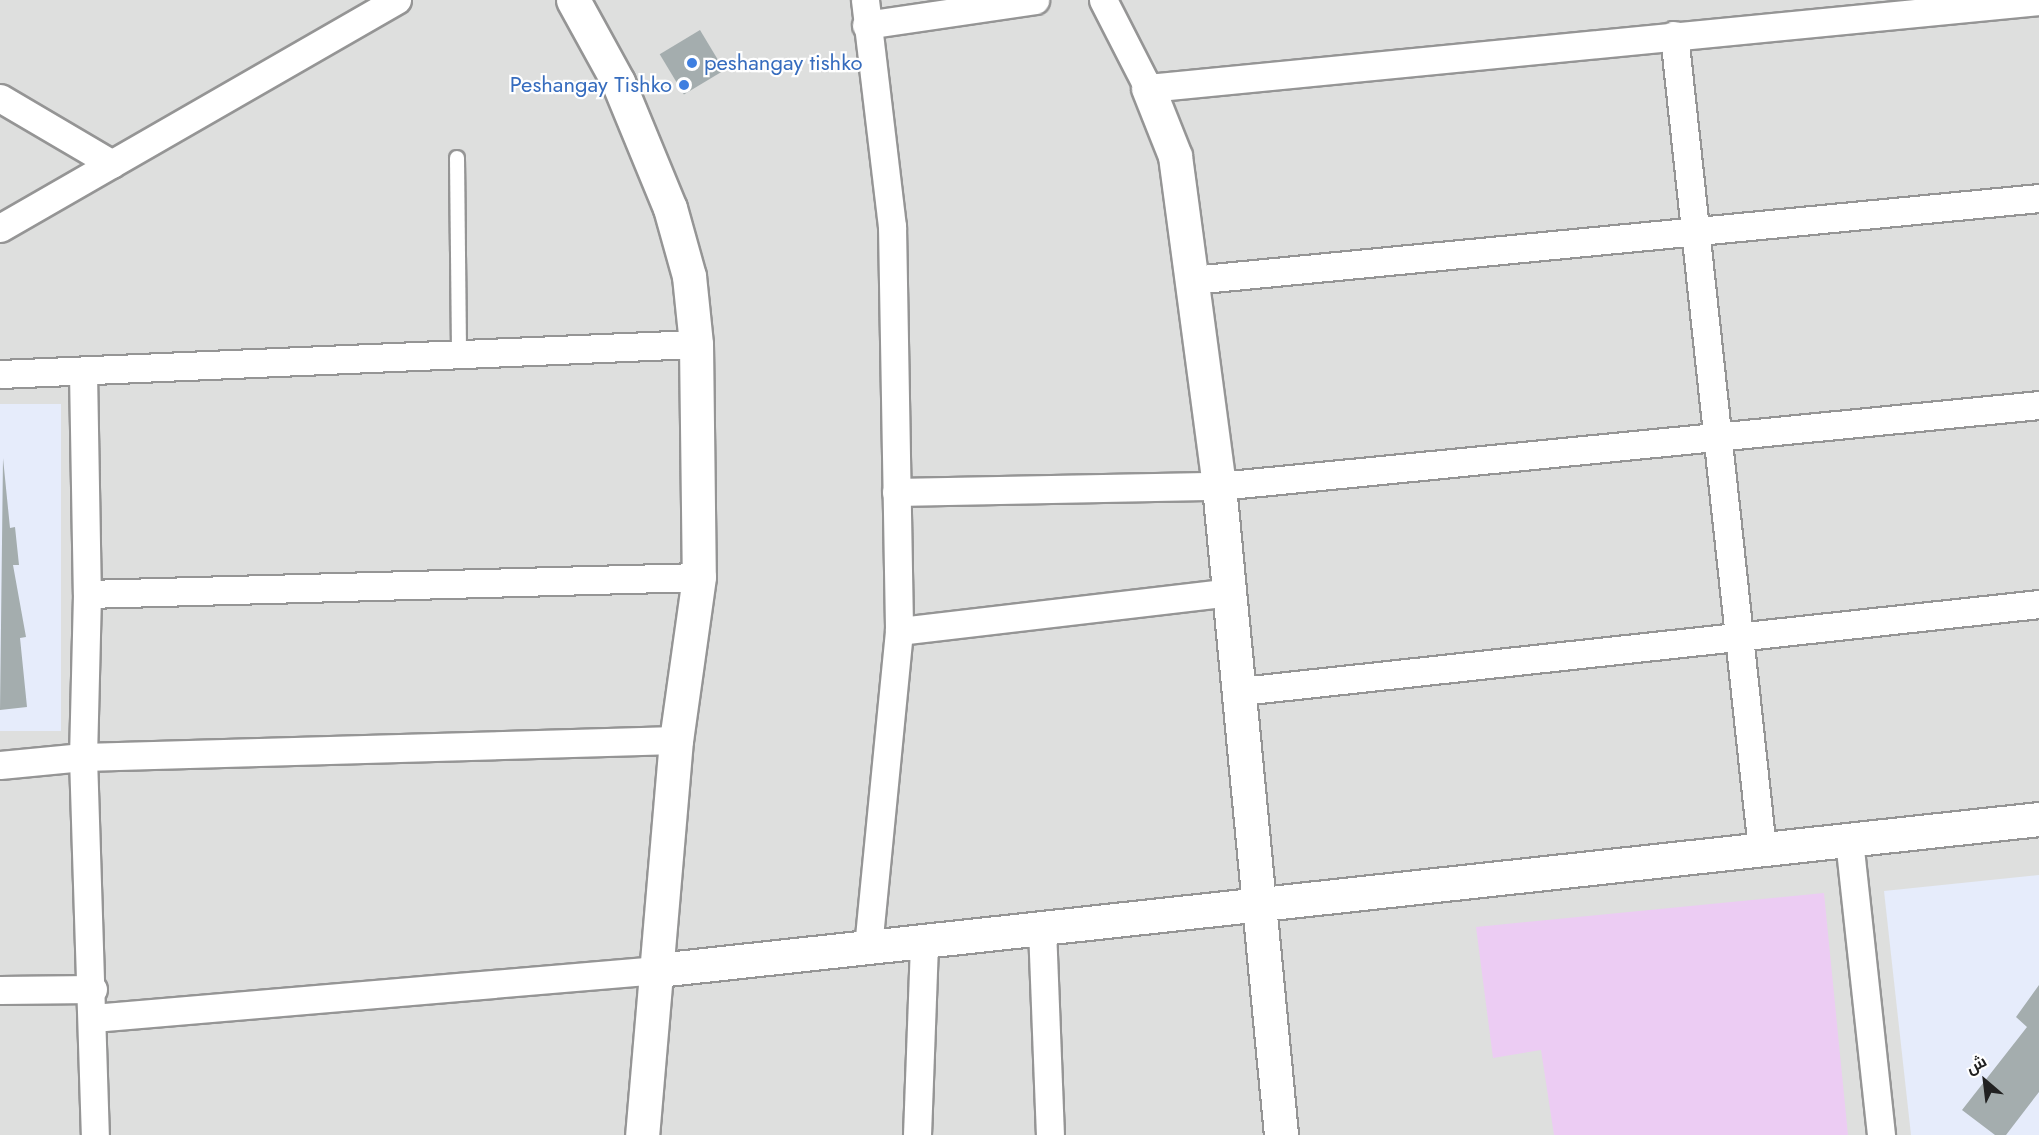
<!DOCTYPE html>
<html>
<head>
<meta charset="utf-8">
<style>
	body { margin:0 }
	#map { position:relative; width:2039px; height:1135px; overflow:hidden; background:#e8edf0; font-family:Jost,Cairo,sans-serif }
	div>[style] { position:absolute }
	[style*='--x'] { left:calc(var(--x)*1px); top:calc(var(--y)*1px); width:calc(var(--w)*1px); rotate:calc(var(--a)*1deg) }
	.residential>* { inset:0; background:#dedfde; transform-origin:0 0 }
	.education>* { inset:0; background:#e6ecfb; transform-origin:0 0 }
	.park>* { inset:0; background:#ecccf3 }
	.building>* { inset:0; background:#a4adae; transform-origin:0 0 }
	.roads { filter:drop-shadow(2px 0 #959595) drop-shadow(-2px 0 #959595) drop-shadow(0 2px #959595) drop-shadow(0 -2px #959595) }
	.service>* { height:14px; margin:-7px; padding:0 7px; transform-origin:7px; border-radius:7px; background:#fff }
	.minor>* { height:27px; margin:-13.5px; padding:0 13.5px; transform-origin:13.5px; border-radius:13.5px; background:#fff }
	.tertiary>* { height:33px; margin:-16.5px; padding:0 16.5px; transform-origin:16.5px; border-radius:16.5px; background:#fff }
	.dots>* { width:16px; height:16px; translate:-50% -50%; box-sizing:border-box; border:3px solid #fff; border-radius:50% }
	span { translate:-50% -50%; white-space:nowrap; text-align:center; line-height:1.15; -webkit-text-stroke:4.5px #fff; paint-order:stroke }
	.shop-label { font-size:22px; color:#366cbe }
	.left { translate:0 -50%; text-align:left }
	.right { translate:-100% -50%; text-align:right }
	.north { position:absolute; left:1955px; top:1051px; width:60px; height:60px; -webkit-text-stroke:4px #fff; paint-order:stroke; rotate:332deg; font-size:16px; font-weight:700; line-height:24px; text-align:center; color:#212121 }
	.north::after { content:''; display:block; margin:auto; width:21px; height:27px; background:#212121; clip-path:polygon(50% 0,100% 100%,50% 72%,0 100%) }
</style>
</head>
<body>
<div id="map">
	<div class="residential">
		<i style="left:0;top:0;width:2039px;height:1135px"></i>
	</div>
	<div class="education">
		<i style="left:61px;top:404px;width:327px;height:61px;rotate:90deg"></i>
		<i style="clip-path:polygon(2039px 875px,2039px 1135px,1911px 1135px,1884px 891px)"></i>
	</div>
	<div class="park">
		<i style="clip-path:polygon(1824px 893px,1848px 1135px,1554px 1135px,1541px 1050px,1493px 1058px,1476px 927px)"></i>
	</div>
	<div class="building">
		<i style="left:700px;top:30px;width:47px;height:47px;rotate:59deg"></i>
		<i style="clip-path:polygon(3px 458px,10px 528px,15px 527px,19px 565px,13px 565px,26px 637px,20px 638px,27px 707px,0 710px)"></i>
		<i style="clip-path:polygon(2039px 985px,2039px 1092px,2006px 1135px,1995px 1135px,1962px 1110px,2027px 1027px,2016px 1017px)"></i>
	</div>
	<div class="roads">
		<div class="service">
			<i style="--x:457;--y:158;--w:193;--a:89.4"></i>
		</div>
		<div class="minor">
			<i style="--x:865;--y:0;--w:228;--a:83.2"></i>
			<i style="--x:892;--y:226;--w:405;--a:89"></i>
			<i style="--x:899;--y:631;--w:318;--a:95.6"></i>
			<i style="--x:1103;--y:0;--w:99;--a:62.9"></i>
			<i style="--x:1148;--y:88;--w:895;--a:-5.58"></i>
			<i style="--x:866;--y:25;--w:171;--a:-8.4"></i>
			<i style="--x:1674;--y:35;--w:819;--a:83.83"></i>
			<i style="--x:0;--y:98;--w:130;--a:30.5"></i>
			<i style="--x:0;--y:228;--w:458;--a:-29.9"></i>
			<i style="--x:1192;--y:280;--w:851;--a:-5.53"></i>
			<i style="--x:83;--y:372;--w:222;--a:89"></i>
			<i style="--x:87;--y:594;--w:163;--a:91.4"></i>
			<i style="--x:83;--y:757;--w:378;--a:88.2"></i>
			<i style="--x:0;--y:374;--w:697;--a:-2.47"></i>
			<i style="--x:896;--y:492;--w:323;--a:-1.1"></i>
			<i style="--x:1219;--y:486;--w:824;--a:-5.64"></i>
			<i style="--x:87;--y:594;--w:612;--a:-1.59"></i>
			<i style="--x:899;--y:631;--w:333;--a:-6.7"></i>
			<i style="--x:1241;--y:691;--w:803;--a:-6.22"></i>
			<i style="--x:0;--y:765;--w:83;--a:-5.5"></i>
			<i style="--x:83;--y:757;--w:593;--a:-1.64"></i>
			<i style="--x:1849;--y:840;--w:297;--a:83.8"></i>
			<i style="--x:1042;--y:928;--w:207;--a:87.8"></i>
			<i style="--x:0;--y:990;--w:93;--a:-0.6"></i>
			<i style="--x:93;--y:1018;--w:567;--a:-4.86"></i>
			<i style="--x:917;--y:1135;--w:194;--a:-87.9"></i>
		</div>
		<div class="tertiary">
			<i style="--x:573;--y:0;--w:94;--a:61.2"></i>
			<i style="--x:618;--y:82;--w:136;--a:67.6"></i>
			<i style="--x:670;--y:208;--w:71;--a:74.4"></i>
			<i style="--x:689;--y:276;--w:68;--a:84.1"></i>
			<i style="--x:696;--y:344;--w:233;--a:89.3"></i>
			<i style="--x:699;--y:577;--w:165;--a:98"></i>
			<i style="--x:676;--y:740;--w:396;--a:94.9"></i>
			<i style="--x:1148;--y:88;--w:73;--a:68.3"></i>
			<i style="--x:1175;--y:156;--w:333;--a:82.4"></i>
			<i style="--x:1219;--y:486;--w:652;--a:84.54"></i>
			<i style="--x:658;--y:970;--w:1389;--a:-6.24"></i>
		</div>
	</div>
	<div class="dots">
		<i style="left:692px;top:63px;background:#3f7fe0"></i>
		<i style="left:684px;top:85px;background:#3f7fe0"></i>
	</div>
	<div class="shop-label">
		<span class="left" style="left:704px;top:63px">peshangay tishko</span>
		<span class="right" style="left:672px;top:85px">Peshangay Tishko</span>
	</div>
	<div class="north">ش</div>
</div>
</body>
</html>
